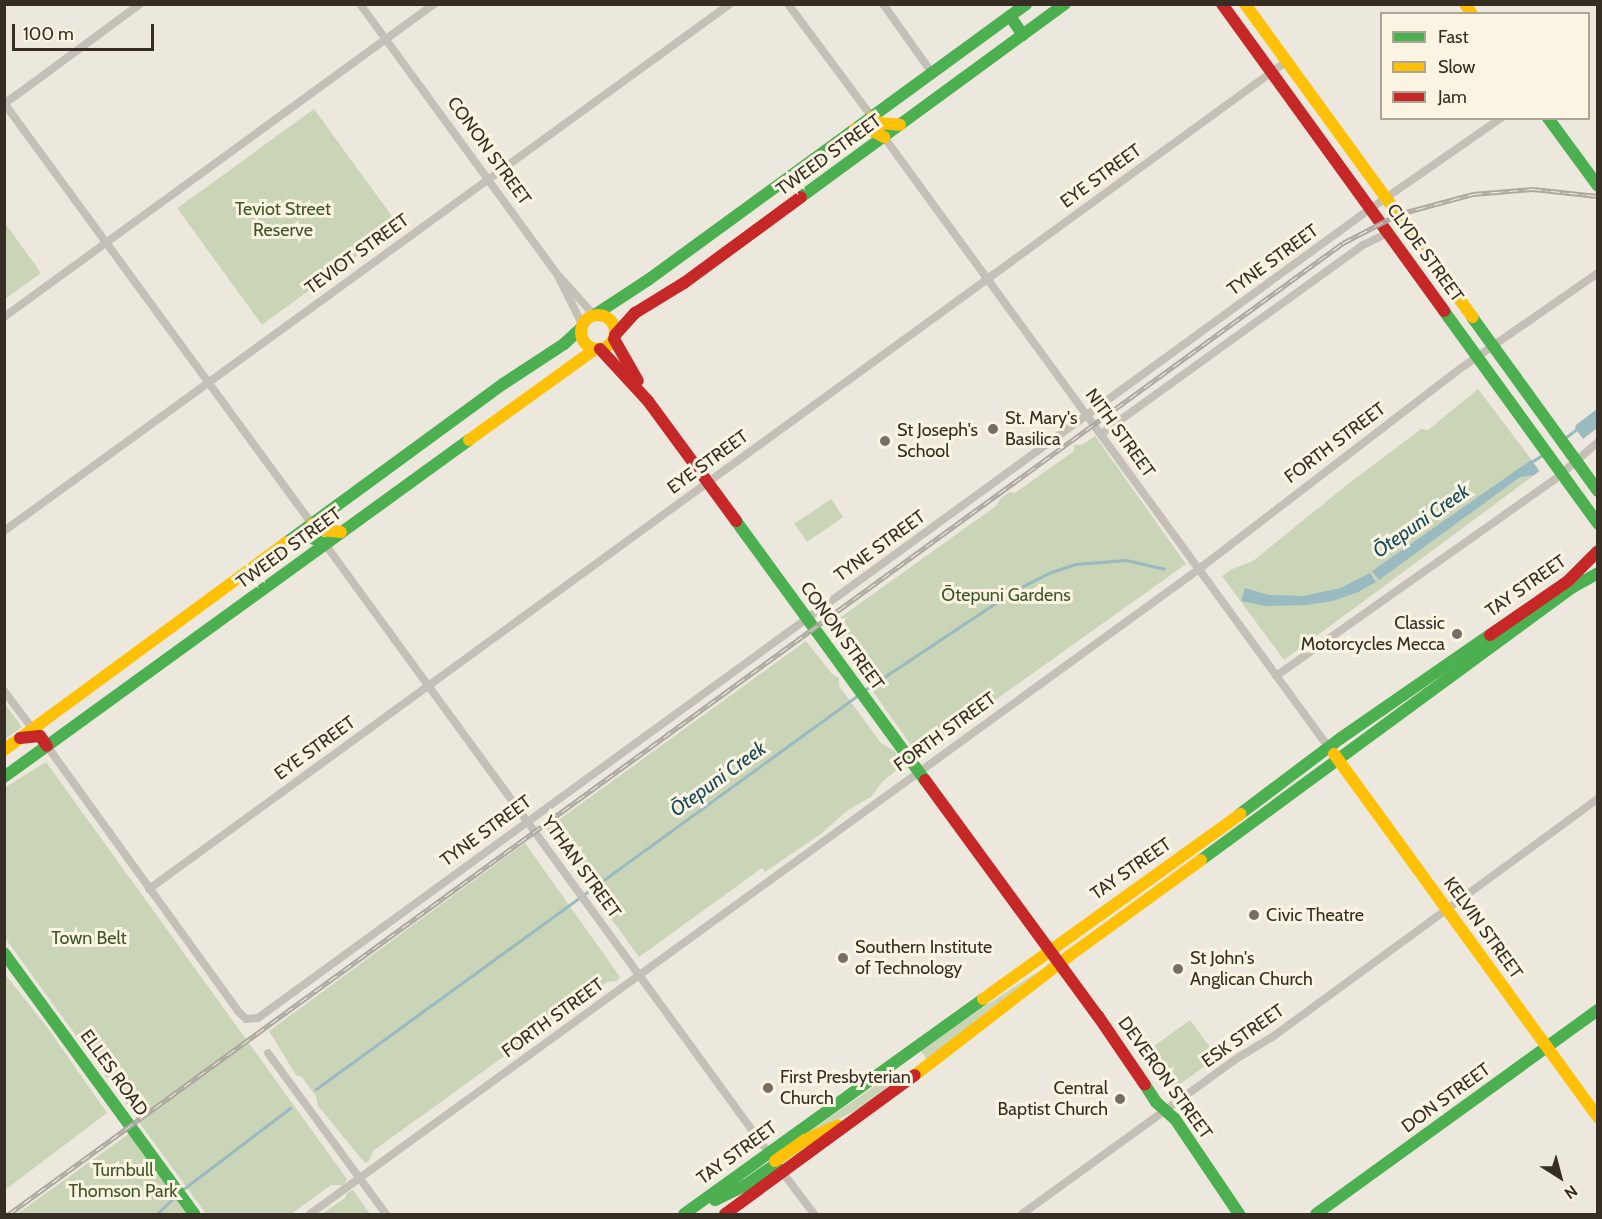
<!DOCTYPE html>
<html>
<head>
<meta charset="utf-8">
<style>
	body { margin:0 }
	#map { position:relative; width:1602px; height:1219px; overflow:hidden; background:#ede8dd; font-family:Cabin,sans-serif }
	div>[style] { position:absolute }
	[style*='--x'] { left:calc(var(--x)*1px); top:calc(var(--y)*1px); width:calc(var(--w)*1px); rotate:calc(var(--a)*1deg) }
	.green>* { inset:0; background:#cad4b6; transform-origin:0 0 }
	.water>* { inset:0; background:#98bac0 }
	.stream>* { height:3px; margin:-1.5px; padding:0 1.5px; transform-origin:1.5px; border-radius:1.5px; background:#98bac0 }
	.street>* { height:8px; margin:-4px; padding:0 4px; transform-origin:4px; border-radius:4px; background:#c5c0b7 }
	.fast>* { height:12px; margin:-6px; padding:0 6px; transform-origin:6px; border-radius:6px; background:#4caf50 }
	.slow>* { height:12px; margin:-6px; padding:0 6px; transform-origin:6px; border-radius:6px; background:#ffc107 }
	.slow>.ring { margin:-6px; padding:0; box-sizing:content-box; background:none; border:12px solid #ffc107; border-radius:50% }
	.jam>* { height:12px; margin:-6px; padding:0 6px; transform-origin:6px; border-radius:6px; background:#c62828 }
	.rail>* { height:5px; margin-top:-2.5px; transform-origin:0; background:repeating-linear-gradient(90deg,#fbf4e3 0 9px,#ada8a1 0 18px); box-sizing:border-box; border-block:2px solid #ada8a1 }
	.dots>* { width:16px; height:16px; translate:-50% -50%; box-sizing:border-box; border:3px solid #fbf4e3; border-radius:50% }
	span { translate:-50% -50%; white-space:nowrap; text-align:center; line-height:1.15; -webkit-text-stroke:6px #fbf4e3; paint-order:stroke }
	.street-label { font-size:18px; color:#362d25 }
	.park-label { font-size:18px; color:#3e5726 }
	.poi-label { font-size:18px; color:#362d25 }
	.left { translate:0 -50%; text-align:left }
	.right { translate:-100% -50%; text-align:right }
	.water-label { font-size:20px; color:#174c5b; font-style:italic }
	.frame { position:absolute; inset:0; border:6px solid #362d25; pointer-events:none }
	.legend { position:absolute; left:1380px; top:12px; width:210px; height:108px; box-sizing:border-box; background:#fbf4e3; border:2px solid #aca497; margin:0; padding:8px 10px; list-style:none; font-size:18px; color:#362d25 }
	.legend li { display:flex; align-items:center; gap:12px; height:30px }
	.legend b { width:30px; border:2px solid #aca497 }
	.north { position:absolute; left:1530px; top:1147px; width:60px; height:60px; -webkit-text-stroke:4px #fbf4e3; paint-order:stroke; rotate:144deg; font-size:16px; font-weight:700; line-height:24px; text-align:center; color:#362d25 }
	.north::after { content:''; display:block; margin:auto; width:21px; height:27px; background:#362d25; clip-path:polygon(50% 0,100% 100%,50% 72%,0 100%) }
	.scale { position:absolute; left:12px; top:24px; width:142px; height:27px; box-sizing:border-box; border:3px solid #362d25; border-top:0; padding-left:8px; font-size:18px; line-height:21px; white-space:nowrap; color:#362d25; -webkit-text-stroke:4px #fbf4e3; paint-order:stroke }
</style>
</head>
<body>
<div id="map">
	<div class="green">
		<i style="left:314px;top:109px;width:144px;height:169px;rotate:54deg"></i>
		<i style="clip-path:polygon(5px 223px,41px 273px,5px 299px,4px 299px)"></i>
		<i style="clip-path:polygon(1478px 389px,1540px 471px,1284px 660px,1222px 576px,1230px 570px,1253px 561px,1348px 484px,1421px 429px,1428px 430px)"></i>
		<i style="clip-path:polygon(1095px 436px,1186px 564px,918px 755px,827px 627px,996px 506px,1001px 498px,1010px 492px,1015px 493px,1074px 451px,1074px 445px,1082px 445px)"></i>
		<i style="left:831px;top:499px;width:22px;height:44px;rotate:56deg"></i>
		<i style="clip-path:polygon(806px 641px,832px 674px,839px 678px,839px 686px,881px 743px,895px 751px,899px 759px,896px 762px,898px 769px,882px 782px,871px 797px,848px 810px,822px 833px,765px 872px,762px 868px,639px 957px,546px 829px)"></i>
		<i style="clip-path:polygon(4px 703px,22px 727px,5px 739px,4px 739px)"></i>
		<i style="clip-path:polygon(46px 762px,347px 1179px,344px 1185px,331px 1185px,291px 1214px,206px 1214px,5px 938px,4px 788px)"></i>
		<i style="clip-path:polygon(525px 843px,620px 977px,617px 981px,607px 982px,373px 1151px,369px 1161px,365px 1163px,318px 1106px,316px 1096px,302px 1077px,296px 1075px,269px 1031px)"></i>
		<i style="clip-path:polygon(1040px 970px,927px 1060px,920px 1049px)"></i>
		<i style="clip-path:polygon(4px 973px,47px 1027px,107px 1113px,5px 1190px)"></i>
		<i style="left:1190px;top:1020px;width:46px;height:54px;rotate:54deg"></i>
		<i style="clip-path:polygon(882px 1081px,887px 1081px,890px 1085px,863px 1107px,803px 1136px)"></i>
		<i style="clip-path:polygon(130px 1133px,189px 1214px,17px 1214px)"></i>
		<i style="clip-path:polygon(353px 1190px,370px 1214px,322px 1214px,345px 1198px,347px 1193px)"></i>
	</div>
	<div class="water">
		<i style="clip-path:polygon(1597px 409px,1596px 429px,1583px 439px,1575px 428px,1576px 425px)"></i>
		<i style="clip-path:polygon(1531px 460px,1539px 471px,1534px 475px,1520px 477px,1379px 580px,1372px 571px)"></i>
		<i style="clip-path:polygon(1370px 573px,1376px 582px,1358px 592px,1333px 601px,1306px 605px,1265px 606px,1241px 601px,1245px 588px,1269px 595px,1303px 596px,1341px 588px)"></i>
	</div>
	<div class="stream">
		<i style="--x:1566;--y:437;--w:15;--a:-37"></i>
		<i style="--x:1530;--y:463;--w:14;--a:-34"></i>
		<i style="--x:863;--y:691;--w:182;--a:-33.6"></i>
		<i style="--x:1015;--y:590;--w:40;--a:-26.6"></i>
		<i style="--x:1051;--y:572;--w:25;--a:-18"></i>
		<i style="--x:1075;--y:564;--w:51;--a:-4.5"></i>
		<i style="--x:1126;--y:560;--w:39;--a:13"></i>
		<i style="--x:316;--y:1089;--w:670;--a:-36.01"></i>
		<i style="--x:182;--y:1190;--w:136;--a:-37.2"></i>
		<i style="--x:157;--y:1214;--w:28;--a:-45"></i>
	</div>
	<div class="street">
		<i style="--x:140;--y:4;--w:155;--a:143.6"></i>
		<i style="--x:15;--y:96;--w:12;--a:145"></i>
		<i style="--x:5;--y:103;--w:1;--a:180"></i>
		<i style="--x:4;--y:103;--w:522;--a:53.81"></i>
		<i style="--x:360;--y:4;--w:334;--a:53.9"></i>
		<i style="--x:557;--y:274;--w:55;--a:47.9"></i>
		<i style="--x:788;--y:4;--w:141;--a:53.4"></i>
		<i style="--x:883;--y:4;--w:85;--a:54.6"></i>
		<i style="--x:884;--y:137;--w:756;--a:53.93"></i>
		<i style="--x:558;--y:276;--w:54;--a:63.4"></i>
		<i style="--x:4;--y:317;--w:532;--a:-36.05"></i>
		<i style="--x:1101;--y:434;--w:323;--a:-35.8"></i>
		<i style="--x:1363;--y:245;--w:28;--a:-26"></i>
		<i style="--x:4;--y:531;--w:897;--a:-35.98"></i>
		<i style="--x:325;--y:544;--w:757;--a:53.92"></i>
		<i style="--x:1276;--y:676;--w:340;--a:-35.2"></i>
		<i style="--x:1554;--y:480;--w:58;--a:-40.8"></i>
		<i style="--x:4;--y:691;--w:46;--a:52.9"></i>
		<i style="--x:47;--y:746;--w:327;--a:54.2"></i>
		<i style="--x:238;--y:1011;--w:11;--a:45"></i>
		<i style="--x:246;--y:1019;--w:12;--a:-5"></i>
		<i style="--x:258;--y:1018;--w:1375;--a:-36.04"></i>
		<i style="--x:1370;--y:209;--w:160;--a:-34.8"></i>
		<i style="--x:149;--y:889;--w:1407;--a:-36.04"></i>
		<i style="--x:268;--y:1053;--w:200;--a:53.8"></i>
		<i style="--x:780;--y:1169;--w:56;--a:52.9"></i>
		<i style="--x:310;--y:1214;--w:1098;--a:-35.96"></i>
		<i style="--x:1199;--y:569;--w:334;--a:-37.5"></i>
		<i style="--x:1464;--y:366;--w:163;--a:-34.8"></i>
		<i style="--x:1022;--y:1214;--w:268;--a:-35.9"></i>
		<i style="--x:1239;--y:1057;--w:37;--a:-31"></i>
		<i style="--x:1271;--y:1038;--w:405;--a:-36.2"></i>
	</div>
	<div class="fast">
		<i style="--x:1010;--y:16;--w:23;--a:56"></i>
		<i style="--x:1548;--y:118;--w:84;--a:53.7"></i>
		<i style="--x:801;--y:197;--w:327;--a:-36.2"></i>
		<i style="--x:1444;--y:311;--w:263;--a:54.1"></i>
		<i style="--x:596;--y:314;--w:62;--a:-33.2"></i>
		<i style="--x:648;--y:280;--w:468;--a:-36.1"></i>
		<i style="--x:1472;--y:317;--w:215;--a:54.1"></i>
		<i style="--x:736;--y:521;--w:321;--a:53.9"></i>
		<i style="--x:295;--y:537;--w:17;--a:3"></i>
		<i style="--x:312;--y:538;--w:14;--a:25"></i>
		<i style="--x:287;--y:542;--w:268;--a:-36.2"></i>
		<i style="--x:503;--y:384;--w:73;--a:-33.3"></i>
		<i style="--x:564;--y:344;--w:23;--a:-43"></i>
		<i style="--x:4;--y:777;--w:574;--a:-35.93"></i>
		<i style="--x:1240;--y:814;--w:126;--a:-37"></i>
		<i style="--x:1341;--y:738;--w:181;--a:-34.7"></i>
		<i style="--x:1201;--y:860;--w:461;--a:-36.3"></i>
		<i style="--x:1573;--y:587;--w:29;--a:-29"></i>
		<i style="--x:4;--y:953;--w:323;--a:53.9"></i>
		<i style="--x:1145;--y:1085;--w:20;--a:57"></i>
		<i style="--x:1156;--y:1102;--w:25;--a:42"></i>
		<i style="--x:1175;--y:1119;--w:115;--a:56"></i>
		<i style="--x:715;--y:1200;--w:34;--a:-26"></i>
		<i style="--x:746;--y:1185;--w:37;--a:-35"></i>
		<i style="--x:684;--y:1214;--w:368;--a:-35.7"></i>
		<i style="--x:1316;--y:1214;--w:348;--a:-35.9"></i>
	</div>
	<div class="slow">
		<i style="--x:1245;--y:4;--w:387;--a:54"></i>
		<i style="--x:1465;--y:4;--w:12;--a:55"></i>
		<i style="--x:872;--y:117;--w:9;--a:41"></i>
		<i style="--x:879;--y:123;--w:21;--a:5"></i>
		<i style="--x:855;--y:129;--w:18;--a:6"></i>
		<i style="--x:873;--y:131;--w:13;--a:29"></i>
		<i class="ring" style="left:581px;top:315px;width:22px;height:22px"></i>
		<i style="--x:469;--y:440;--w:155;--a:-35.8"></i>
		<i style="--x:312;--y:524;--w:12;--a:31"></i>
		<i style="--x:322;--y:530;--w:19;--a:6"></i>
		<i style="--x:4;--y:750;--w:351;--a:-36.3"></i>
		<i style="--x:1334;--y:754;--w:450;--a:54"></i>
		<i style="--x:983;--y:999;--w:317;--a:-35.7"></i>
		<i style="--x:915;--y:1075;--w:195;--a:-37.7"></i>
		<i style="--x:1069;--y:956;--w:163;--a:-36"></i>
		<i style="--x:775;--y:1161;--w:37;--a:-35"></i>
		<i style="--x:805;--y:1140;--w:36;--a:-24"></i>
	</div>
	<div class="jam">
		<i style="--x:1222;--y:4;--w:379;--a:54.1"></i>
		<i style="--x:615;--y:335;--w:30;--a:-48"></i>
		<i style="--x:635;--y:313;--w:57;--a:-31.5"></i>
		<i style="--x:684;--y:283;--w:145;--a:-36.3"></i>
		<i style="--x:614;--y:339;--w:48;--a:60.3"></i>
		<i style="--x:600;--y:349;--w:71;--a:47.3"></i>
		<i style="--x:648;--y:401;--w:149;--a:53.7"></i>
		<i style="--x:1490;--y:635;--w:95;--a:-34.7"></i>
		<i style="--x:1568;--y:581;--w:42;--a:-45"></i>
		<i style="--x:20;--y:738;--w:20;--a:-6"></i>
		<i style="--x:40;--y:736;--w:12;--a:55"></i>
		<i style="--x:925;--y:780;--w:293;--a:53.8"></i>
		<i style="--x:1098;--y:1016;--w:83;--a:55.7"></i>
		<i style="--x:725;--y:1214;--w:235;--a:-36.2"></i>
	</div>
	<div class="rail">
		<i style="--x:9;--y:1214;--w:1650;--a:-36.05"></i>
		<i style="--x:1343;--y:243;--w:63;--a:-27.4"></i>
		<i style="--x:1399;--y:214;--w:77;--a:-15.1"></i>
		<i style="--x:1473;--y:194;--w:60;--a:-4.8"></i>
		<i style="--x:1533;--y:189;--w:65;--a:6.1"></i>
	</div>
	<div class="dots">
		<i style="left:993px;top:429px;background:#766e65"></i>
		<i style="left:885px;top:441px;background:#766e65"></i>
		<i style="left:1457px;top:634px;background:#766e65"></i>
		<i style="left:1254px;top:915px;background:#766e65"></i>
		<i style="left:843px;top:958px;background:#766e65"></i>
		<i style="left:1178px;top:969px;background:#766e65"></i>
		<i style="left:768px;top:1088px;background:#766e65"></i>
		<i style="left:1120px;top:1099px;background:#766e65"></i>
	</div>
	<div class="street-label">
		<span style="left:489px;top:151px;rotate:54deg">CONON STREET</span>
		<span style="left:829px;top:155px;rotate:-36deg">TWEED STREET</span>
		<span style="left:1101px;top:176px;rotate:-36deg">EYE STREET</span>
		<span style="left:1425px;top:253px;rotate:54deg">CLYDE STREET</span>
		<span style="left:357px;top:254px;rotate:-36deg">TEVIOT STREET</span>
		<span style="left:1273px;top:260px;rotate:-36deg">TYNE STREET</span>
		<span style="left:1120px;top:433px;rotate:54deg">NITH STREET</span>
		<span style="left:1335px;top:443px;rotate:-37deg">FORTH STREET</span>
		<span style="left:708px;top:462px;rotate:-36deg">EYE STREET</span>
		<span style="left:880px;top:546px;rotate:-36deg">TYNE STREET</span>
		<span style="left:289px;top:548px;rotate:-36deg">TWEED STREET</span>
		<span style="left:1526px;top:586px;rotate:-35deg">TAY STREET</span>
		<span style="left:842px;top:636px;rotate:54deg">CONON STREET</span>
		<span style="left:945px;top:732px;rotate:-36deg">FORTH STREET</span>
		<span style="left:315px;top:748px;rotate:-36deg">EYE STREET</span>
		<span style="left:486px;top:831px;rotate:-36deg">TYNE STREET</span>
		<span style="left:581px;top:867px;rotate:54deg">YTHAN STREET</span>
		<span style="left:1131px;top:869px;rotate:-35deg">TAY STREET</span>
		<span style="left:1483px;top:928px;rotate:54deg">KELVIN STREET</span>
		<span style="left:553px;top:1018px;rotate:-36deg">FORTH STREET</span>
		<span style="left:1243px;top:1036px;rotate:-35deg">ESK STREET</span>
		<span style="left:114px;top:1073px;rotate:54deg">ELLES ROAD</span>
		<span style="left:1165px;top:1078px;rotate:54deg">DEVERON STREET</span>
		<span style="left:1446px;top:1098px;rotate:-36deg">DON STREET</span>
		<span style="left:737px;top:1153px;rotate:-36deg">TAY STREET</span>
	</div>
	<div class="park-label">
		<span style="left:283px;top:220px">Teviot Street<br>Reserve</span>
		<span style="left:1006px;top:595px">Ōtepuni Gardens</span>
		<span style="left:89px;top:938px">Town Belt</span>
		<span style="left:123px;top:1181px">Turnbull<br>Thomson Park</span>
	</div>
	<div class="poi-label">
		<span class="left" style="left:1005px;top:429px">St. Mary's<br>Basilica</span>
		<span class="left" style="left:897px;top:441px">St Joseph's<br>School</span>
		<span class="right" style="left:1445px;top:634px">Classic<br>Motorcycles Mecca</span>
		<span class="left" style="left:1266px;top:915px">Civic Theatre</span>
		<span class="left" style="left:855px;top:958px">Southern Institute<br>of Technology</span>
		<span class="left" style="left:1190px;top:969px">St John's<br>Anglican Church</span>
		<span class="left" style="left:780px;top:1088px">First Presbyterian<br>Church</span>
		<span class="right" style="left:1108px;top:1099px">Central<br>Baptist Church</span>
	</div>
	<div class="water-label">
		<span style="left:1421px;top:521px;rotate:-35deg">Ōtepuni Creek</span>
		<span style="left:718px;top:779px;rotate:-36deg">Ōtepuni Creek</span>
	</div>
	<div class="frame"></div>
	<ul class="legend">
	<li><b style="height:8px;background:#4caf50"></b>Fast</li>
	<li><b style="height:8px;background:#ffc107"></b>Slow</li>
	<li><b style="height:8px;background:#c62828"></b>Jam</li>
	</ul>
	<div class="north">N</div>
	<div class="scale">100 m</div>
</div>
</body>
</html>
